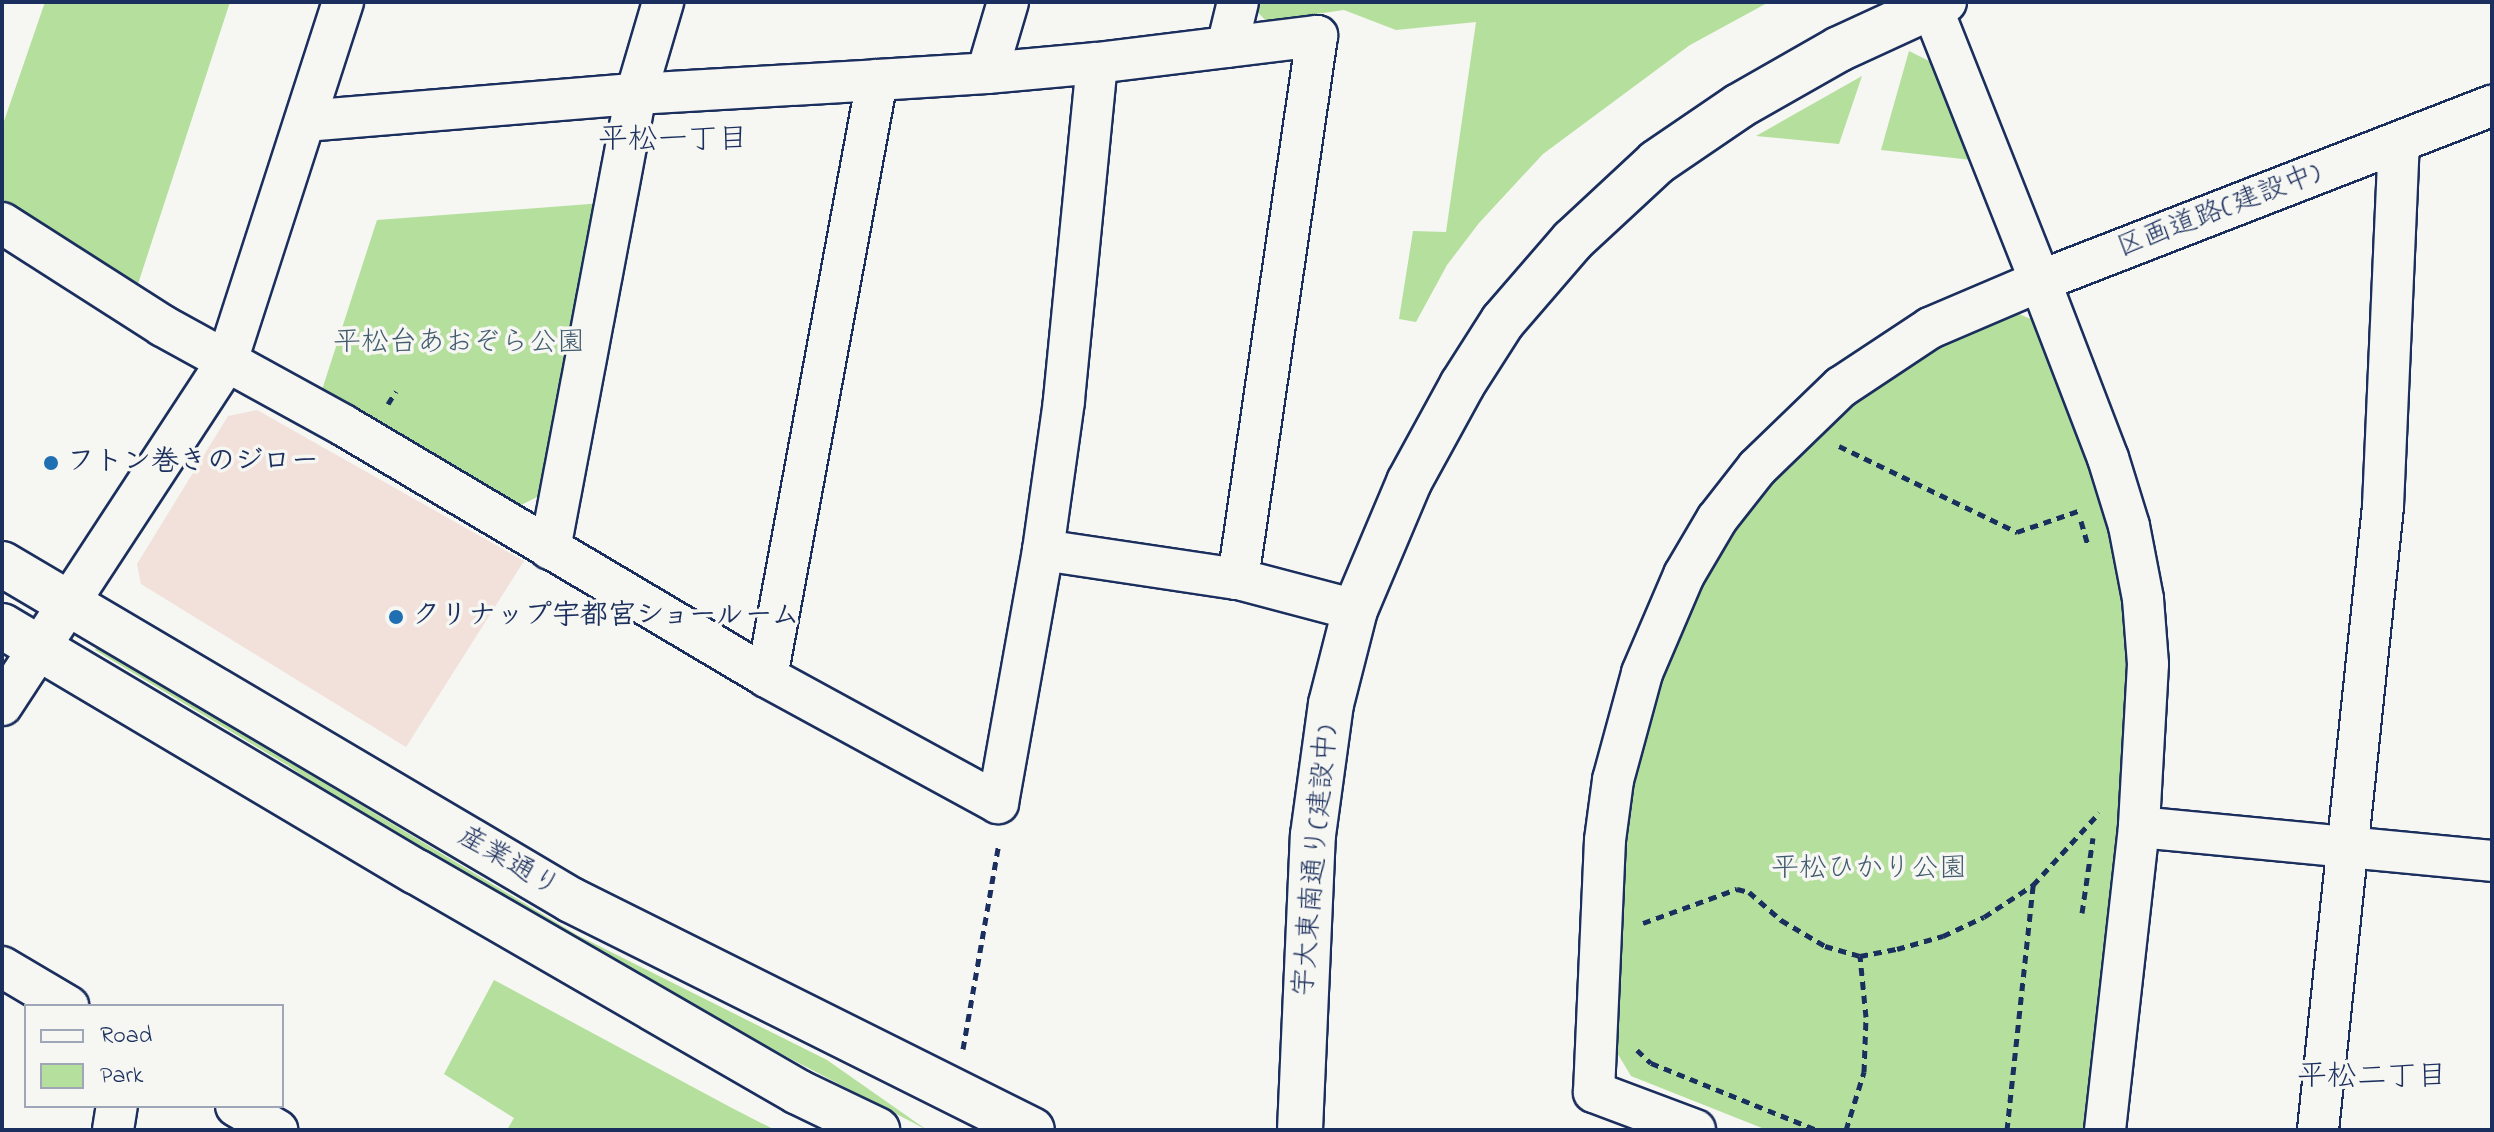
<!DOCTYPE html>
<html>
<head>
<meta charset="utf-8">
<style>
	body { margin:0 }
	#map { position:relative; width:2494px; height:1132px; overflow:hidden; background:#f6f6f2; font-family:"Indie Flower","Klee One",sans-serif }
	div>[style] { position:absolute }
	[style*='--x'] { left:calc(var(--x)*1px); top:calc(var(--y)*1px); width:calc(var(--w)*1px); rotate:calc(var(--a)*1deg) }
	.built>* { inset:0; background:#f2e0da }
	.green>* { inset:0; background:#b4df9c }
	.path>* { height:5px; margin-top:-2.5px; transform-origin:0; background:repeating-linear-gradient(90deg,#1b2f5e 0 8px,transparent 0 14px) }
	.roads { filter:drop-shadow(2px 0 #1b2f5e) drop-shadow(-2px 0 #1b2f5e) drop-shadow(0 2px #1b2f5e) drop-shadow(0 -2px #1b2f5e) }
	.minor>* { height:40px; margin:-20px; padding:0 20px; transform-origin:20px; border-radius:20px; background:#f6f6f2 }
	.tertiary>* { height:44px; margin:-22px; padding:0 22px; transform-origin:22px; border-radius:22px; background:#f6f6f2 }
	.dots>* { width:22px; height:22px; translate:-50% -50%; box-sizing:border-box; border:4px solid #f6f6f2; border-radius:50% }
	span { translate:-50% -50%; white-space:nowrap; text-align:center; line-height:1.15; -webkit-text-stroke:7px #f6f6f2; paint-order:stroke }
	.street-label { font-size:28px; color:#1b2f5e }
	.park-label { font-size:28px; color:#415b6e }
	.poi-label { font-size:28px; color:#1b2f5e; font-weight:700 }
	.left { translate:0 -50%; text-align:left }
	.neighbourhood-label { font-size:30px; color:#1b2f5e }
	.frame { position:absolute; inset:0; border:4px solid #1b2f5e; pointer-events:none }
	.legend { position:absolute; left:24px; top:1004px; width:260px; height:104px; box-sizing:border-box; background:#f6f6f2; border:2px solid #9ea6b7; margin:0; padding:10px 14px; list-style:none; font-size:24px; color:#1b2f5e }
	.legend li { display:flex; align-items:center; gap:16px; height:40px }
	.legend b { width:40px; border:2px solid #9ea6b7 }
</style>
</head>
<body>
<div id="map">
	<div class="built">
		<i style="clip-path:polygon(257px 410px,524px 561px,406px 747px,141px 584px,137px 564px,228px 416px)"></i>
	</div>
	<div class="green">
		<i style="clip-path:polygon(45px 2px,230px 2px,137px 287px,2px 203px,2px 127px)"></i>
		<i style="clip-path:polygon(1255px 2px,1769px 2px,1690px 45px,1543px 154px,1479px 223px,1447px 265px,1416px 322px,1399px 319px,1413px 231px,1446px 232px,1476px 22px,1396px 30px,1344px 10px,1266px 21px,1253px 7px)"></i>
		<i style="clip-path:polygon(1909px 51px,1935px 64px,1972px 160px,1881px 150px)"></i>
		<i style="clip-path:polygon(1862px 76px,1839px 144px,1756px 136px,1816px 102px)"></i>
		<i style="clip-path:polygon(603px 203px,547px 492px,515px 508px,320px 396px,377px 220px)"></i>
		<i style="clip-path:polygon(2010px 310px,2040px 323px,2097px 483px,2125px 602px,2129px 651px,2125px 778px,2089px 1130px,1767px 1130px,1631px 1076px,1616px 1051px,1624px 846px,1646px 722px,1661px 679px,1714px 562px,1770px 484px,1857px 399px,1911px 357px)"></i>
		<i style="clip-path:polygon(97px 646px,577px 935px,827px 1060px,927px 1130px,535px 925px,451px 876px,287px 765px,95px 650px)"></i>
		<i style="clip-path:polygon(494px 980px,730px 1107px,775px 1130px,507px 1130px,514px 1118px,444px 1074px)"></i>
	</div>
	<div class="path">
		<i style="--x:388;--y:404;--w:15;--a:-58"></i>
		<i style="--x:1839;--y:446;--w:198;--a:25.8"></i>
		<i style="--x:2017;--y:532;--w:68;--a:-19"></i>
		<i style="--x:2081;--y:521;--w:26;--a:74"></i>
		<i style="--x:2082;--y:913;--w:76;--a:-81.7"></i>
		<i style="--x:1643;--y:923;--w:100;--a:-19.9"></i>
		<i style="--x:1737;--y:889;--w:12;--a:14"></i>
		<i style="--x:1749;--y:892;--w:43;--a:41.2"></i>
		<i style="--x:1781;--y:920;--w:51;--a:30.6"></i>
		<i style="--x:1825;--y:946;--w:36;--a:16"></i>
		<i style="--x:1860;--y:956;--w:38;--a:-11"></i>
		<i style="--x:1897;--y:949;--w:48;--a:-15.8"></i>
		<i style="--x:1943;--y:936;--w:45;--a:-24.9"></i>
		<i style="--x:1984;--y:917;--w:59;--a:-33.1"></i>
		<i style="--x:2033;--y:885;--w:98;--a:-47.5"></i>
		<i style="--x:963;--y:1049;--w:209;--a:-80.1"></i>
		<i style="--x:1637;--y:1050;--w:19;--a:43"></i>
		<i style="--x:1651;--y:1063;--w:179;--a:22"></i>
		<i style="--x:1846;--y:1130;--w:61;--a:-72.8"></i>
		<i style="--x:1864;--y:1072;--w:55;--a:-87.9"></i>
		<i style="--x:1866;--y:1017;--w:61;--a:-95.6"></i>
		<i style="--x:2007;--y:1130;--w:246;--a:-83.9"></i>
	</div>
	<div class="roads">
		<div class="minor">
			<i style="--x:1008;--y:2;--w:74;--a:106.5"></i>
			<i style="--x:987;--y:73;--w:110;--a:-5.2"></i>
			<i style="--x:1097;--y:63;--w:340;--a:95.6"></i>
			<i style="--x:1064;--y:401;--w:150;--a:98"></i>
			<i style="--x:1946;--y:2;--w:21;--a:161"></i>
			<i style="--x:1926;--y:9;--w:13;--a:42"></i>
			<i style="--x:1936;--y:18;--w:283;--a:68.4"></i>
			<i style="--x:2040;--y:281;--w:485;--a:-21.2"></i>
			<i style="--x:1227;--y:47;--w:46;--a:-76.3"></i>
			<i style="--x:1097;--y:63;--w:222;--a:-7"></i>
			<i style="--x:1317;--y:36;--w:549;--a:98.28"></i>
			<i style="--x:877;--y:80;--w:110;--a:-3.6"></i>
			<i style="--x:305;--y:121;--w:332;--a:-4.7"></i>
			<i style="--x:636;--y:94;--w:241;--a:-3.3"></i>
			<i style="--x:877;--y:80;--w:607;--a:100.44"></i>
			<i style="--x:2;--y:223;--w:191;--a:32.6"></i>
			<i style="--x:163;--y:326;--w:205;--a:28.8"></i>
			<i style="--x:343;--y:425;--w:493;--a:30.7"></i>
			<i style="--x:767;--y:677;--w:263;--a:28.6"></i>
			<i style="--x:998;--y:803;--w:257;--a:-79.9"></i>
			<i style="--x:1043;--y:550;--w:197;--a:8.5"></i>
			<i style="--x:1238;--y:579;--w:121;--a:14.8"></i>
			<i style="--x:550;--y:549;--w:463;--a:-79.3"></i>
			<i style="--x:636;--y:94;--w:96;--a:-73.6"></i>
			<i style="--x:2;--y:705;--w:411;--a:-56.8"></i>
			<i style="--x:227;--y:361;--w:377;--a:-72.1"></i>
			<i style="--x:2;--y:967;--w:77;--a:30.6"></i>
			<i style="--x:236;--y:1106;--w:48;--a:30.3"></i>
			<i style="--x:113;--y:1130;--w:24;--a:-81"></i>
			<i style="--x:1695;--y:1130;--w:108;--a:-159.4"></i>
			<i style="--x:1594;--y:1092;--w:252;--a:-87.5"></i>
			<i style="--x:1605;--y:840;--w:61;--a:-82.4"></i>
			<i style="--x:1613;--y:780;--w:111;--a:-74.8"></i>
			<i style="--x:1642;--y:673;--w:107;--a:-66.8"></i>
			<i style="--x:1684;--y:575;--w:65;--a:-59.5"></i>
			<i style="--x:1717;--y:519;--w:65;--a:-51.9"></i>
			<i style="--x:1757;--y:468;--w:117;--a:-44"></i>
			<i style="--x:1841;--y:387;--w:107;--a:-33.5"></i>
			<i style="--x:1930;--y:328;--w:120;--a:-23.1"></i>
			<i style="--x:2040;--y:281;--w:190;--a:69"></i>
			<i style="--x:2108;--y:458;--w:71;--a:72.8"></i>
			<i style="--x:2129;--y:526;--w:74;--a:79.1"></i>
			<i style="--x:2143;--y:599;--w:65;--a:85.6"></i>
			<i style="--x:2148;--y:664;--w:163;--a:93.2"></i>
			<i style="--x:2105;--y:1130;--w:305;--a:-83.6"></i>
			<i style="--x:2139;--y:827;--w:355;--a:5.5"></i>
			<i style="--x:2318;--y:1130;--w:627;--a:-84.05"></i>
			<i style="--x:2383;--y:506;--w:364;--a:-87.5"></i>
		</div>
		<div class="tertiary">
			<i style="--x:2;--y:564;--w:661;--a:30.56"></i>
			<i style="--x:571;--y:900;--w:515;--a:26.52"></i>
			<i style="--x:2;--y:626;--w:482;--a:30.7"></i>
			<i style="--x:417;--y:872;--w:440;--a:30"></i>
			<i style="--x:798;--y:1092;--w:88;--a:25.7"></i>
			<i style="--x:1300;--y:1130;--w:295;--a:-87.5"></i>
			<i style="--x:1313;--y:835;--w:132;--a:-82.2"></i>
			<i style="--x:1331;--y:704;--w:97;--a:-75.7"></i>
			<i style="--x:1355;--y:610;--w:139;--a:-67.1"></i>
			<i style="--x:1409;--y:482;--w:111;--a:-61.3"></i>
			<i style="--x:1462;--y:385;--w:76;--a:-57.4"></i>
			<i style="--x:1503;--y:321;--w:106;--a:-49.2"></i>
			<i style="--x:1572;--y:241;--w:116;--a:-42.9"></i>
			<i style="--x:1657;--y:162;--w:99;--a:-34.3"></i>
			<i style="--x:1739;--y:106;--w:115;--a:-29.7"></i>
			<i style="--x:1839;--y:49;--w:96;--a:-24.7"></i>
		</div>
	</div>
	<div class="dots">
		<i style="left:51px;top:463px;background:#1f6fb2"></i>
		<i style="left:396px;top:617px;background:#1f6fb2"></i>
	</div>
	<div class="street-label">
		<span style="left:2219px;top:212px;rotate:-21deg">区画道路(建設中)</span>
		<span style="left:1317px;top:861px;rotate:-85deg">宇大東南通り(建設中)</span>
		<span style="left:508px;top:863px;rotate:30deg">産業通り</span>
	</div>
	<div class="park-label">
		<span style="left:459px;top:344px">平松台あおぞら公園</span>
		<span style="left:1869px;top:870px">平松ひかり公園</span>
	</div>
	<div class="poi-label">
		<span class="left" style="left:67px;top:463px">フトン巻きのジロー</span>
		<span class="left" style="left:412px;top:617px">クリナップ宇都宮ショールーム</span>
	</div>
	<div class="neighbourhood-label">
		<span style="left:673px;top:141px">平松一丁目</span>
		<span style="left:2372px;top:1078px">平松二丁目</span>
	</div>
	<div class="frame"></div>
	<ul class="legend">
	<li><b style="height:10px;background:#f6f6f2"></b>Road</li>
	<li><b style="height:22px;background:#b4df9c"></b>Park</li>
	</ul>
</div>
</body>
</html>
